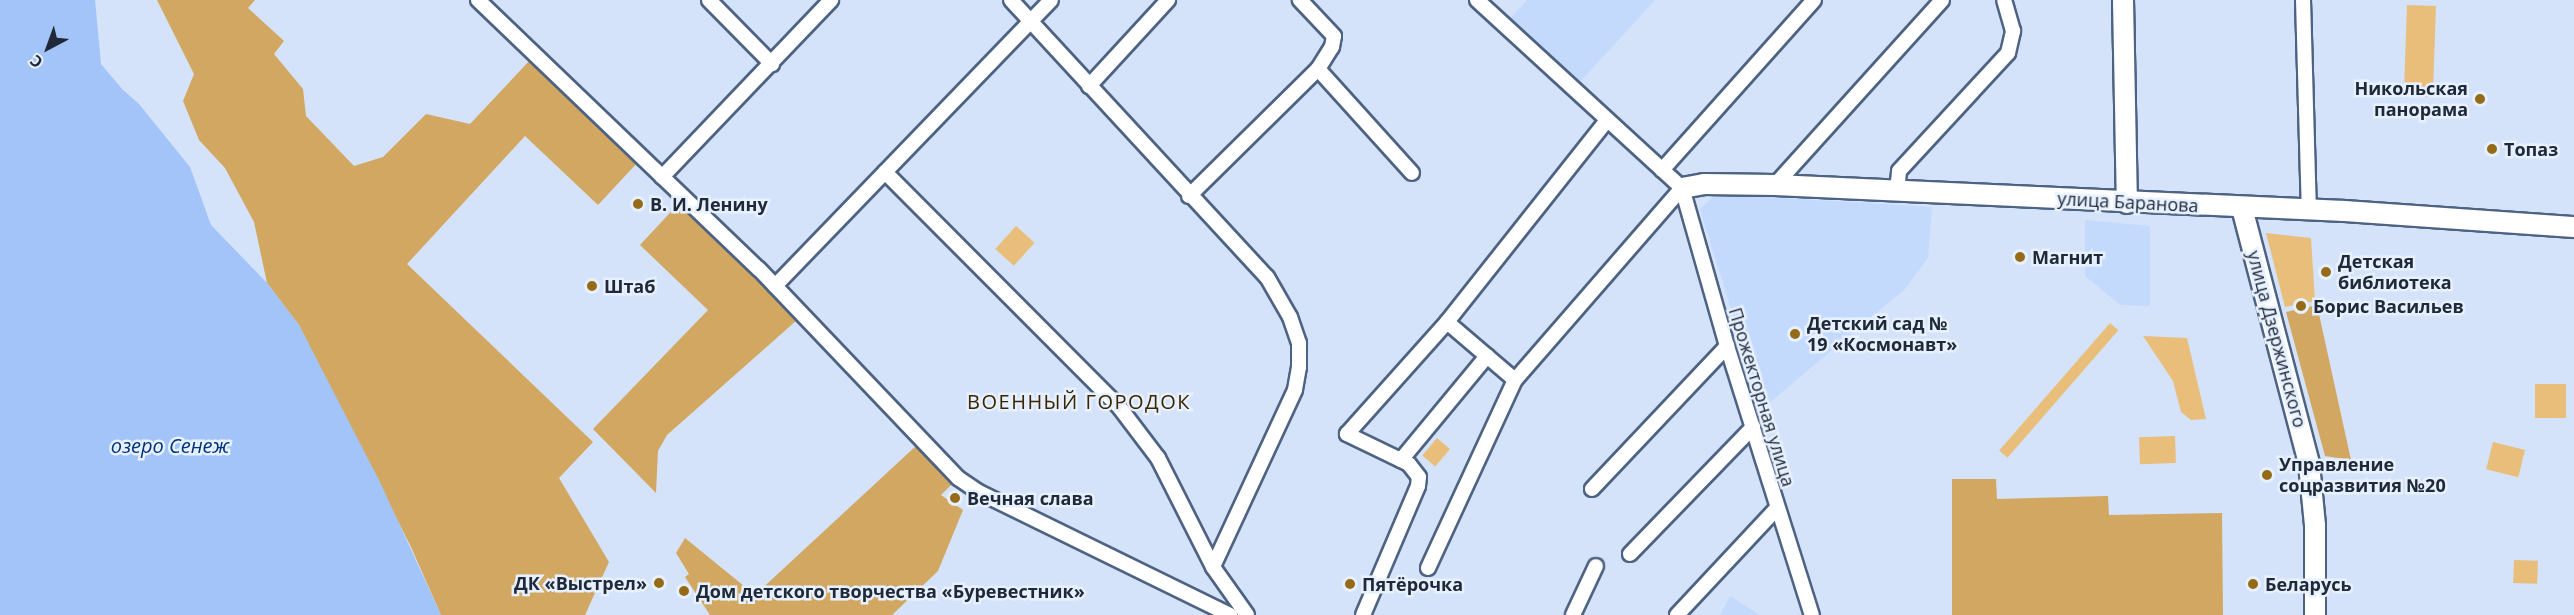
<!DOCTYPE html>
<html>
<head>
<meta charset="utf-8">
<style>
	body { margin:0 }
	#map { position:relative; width:2574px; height:615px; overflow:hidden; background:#d4e3f9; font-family:"Open Sans",sans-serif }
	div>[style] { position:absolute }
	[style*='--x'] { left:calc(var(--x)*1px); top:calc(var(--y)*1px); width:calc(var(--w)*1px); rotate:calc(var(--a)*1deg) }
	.built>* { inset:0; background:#c3dafd }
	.green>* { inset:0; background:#e9be7a; transform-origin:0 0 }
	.forest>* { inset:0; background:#d2a761 }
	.water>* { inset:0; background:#a2c4f8 }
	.roads { filter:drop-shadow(2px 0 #4e6383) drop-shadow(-2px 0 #4e6383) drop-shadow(0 2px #4e6383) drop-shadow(0 -2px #4e6383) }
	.street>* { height:14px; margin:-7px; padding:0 7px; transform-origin:7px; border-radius:7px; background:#fff }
	.secondary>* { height:20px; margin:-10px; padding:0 10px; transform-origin:10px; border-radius:10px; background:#fff }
	.dots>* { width:16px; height:16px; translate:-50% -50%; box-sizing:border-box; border:3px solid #e6f0ff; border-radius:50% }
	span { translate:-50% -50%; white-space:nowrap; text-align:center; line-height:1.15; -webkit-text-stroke:5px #e6f0ff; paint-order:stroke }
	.poi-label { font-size:18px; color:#202937; font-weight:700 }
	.right { translate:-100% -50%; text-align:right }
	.left { translate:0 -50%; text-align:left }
	.street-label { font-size:18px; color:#202937 }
	.neighbourhood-label { font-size:20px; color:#3a2500; letter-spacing:1.5px }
	.water-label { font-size:20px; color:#00337a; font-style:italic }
	.north { position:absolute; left:18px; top:18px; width:60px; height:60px; -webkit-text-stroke:4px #e6f0ff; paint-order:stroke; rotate:221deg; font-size:16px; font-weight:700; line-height:24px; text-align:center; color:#202937 }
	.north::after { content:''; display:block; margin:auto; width:21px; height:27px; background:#202937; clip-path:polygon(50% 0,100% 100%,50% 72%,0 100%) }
</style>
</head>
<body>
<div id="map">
	<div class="built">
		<i style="clip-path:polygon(1527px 0,1655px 0,1579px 83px,1510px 19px)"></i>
		<i style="clip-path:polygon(1716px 194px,1932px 207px,1928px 258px,1904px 290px,1762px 409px,1700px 209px)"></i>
		<i style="clip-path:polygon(2085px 220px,2150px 226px,2150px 306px,2120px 305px,2085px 276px)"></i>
		<i style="clip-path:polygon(1730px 596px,1760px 615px,1720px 615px)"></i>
	</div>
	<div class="green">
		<i style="left:2407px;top:5px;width:29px;height:91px;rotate:2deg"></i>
		<i style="left:1016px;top:226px;width:25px;height:31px;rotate:42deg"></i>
		<i style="clip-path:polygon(2266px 233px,2311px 238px,2315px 301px,2285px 307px)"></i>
		<i style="left:2110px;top:323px;width:11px;height:169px;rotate:41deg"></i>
		<i style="clip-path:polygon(2143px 336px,2187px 338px,2206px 419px,2191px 420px,2181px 412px,2173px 381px)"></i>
		<i style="left:2535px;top:384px;width:31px;height:34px"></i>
		<i style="left:2175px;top:436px;width:27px;height:36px;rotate:88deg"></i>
		<i style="left:1437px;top:438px;width:17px;height:23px;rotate:40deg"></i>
		<i style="left:2493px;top:442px;width:33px;height:28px;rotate:14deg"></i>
		<i style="left:2514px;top:560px;width:24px;height:23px;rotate:2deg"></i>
	</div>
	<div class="forest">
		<i style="clip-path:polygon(157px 0,255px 0,248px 8px,284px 41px,274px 54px,303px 89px,306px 116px,354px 166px,383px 157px,426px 114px,470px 124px,531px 59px,638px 162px,598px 205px,525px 136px,407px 264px,593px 442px,559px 478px,609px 562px,585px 615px,441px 615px,411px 547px,299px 325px,267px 283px,254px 222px,225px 168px,199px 140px,183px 101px,194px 74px)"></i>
		<i style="clip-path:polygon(680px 202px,755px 273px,797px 320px,667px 435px,658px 451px,656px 493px,593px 429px,708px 310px,640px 245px)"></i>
		<i style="clip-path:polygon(2317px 305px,2351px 460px,2325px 456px,2286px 312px)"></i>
		<i style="clip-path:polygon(917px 445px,953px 483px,941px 495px,963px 510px,938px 571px,892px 615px,710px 615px,685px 577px,689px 574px,676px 553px,685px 538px,755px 595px)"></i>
		<i style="clip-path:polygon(1952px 479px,1996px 479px,1997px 499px,2108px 496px,2109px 515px,2222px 513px,2223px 615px,1952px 615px)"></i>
	</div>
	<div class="water">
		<i style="clip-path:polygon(0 0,95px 0,101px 64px,122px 89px,139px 104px,190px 167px,211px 225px,267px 283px,299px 325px,380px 482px,441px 615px,0 615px)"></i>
	</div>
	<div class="roads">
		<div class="street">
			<i style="--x:478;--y:0;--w:389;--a:43.8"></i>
			<i style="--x:759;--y:269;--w:289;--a:46.4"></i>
			<i style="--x:958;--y:478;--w:25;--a:34"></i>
			<i style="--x:979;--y:492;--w:280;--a:26.1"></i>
			<i style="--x:709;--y:0;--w:90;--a:45.5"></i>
			<i style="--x:1011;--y:0;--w:377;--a:47.3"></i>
			<i style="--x:1267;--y:277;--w:46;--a:60.1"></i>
			<i style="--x:1290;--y:317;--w:28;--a:71"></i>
			<i style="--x:1299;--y:343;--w:24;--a:90"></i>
			<i style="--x:1299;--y:367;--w:23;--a:100"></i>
			<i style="--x:1295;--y:390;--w:195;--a:114.9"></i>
			<i style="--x:1477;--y:0;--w:278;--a:42.5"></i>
			<i style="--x:2303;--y:0;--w:210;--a:88.4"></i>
			<i style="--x:1318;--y:69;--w:140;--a:47.9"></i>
			<i style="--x:1089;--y:86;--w:117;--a:-47.4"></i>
			<i style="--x:1662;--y:170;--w:228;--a:-48.2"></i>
			<i style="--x:885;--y:172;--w:333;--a:45.1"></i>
			<i style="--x:1120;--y:408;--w:63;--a:52.8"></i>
			<i style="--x:1158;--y:458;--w:122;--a:63.2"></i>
			<i style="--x:1213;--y:567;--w:59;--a:54.7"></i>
			<i style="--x:662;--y:177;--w:245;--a:-46.3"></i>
			<i style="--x:1775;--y:185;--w:249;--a:-47.9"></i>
			<i style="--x:1682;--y:188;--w:164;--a:74.1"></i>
			<i style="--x:1727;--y:346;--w:282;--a:72.5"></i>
			<i style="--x:1897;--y:191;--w:20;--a:-84"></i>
			<i style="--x:1899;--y:171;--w:161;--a:-47.3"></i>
			<i style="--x:2008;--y:53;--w:23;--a:-77"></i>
			<i style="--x:2013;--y:31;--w:32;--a:-106"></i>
			<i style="--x:1189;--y:196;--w:181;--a:-44.6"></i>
			<i style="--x:1318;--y:69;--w:26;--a:-58"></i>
			<i style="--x:1332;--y:47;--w:11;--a:-80"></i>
			<i style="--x:1334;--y:36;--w:50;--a:-133.4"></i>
			<i style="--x:775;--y:286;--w:397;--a:-46"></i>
			<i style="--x:1447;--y:322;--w:89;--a:40.5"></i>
			<i style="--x:1401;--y:460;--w:135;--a:-50.4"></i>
			<i style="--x:1592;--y:489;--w:197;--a:-46.6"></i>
			<i style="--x:1630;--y:554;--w:177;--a:-45.9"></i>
			<i style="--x:1428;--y:568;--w:207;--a:-65.2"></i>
			<i style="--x:1515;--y:380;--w:254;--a:-49"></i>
			<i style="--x:1363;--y:615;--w:140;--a:-66.9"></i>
			<i style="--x:1418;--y:486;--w:9;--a:-84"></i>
			<i style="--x:1419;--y:477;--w:16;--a:-128"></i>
			<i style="--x:1409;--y:464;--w:69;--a:-154.2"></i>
			<i style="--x:1347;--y:434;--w:150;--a:-48.2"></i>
			<i style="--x:1447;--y:322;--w:258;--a:-51.6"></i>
			<i style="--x:1573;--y:615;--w:54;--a:-64.9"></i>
			<i style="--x:1677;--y:615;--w:146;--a:-46.9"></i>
		</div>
		<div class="secondary">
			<i style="--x:2123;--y:0;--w:203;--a:88.9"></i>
			<i style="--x:1682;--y:188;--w:22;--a:-10"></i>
			<i style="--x:1704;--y:184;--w:71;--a:0.8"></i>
			<i style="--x:1775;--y:185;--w:570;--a:2.62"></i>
			<i style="--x:2344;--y:211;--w:231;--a:4"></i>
			<i style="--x:2242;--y:208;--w:265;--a:75.3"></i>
			<i style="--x:2309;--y:464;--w:61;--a:84.4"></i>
			<i style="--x:2315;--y:525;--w:90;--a:90"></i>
		</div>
	</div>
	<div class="dots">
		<i style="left:2480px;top:99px;background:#966b18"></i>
		<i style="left:2492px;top:149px;background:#966b18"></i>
		<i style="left:638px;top:204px;background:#966b18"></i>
		<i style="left:2020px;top:257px;background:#966b18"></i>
		<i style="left:2326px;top:272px;background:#966b18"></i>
		<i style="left:592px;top:286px;background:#966b18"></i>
		<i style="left:2301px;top:306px;background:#966b18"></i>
		<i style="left:1795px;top:334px;background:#966b18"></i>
		<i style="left:2267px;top:475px;background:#966b18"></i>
		<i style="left:955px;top:498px;background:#966b18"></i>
		<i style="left:659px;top:583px;background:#966b18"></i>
		<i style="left:1350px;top:584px;background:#966b18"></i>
		<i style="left:2253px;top:584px;background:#966b18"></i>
		<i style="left:684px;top:591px;background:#966b18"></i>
	</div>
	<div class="poi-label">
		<span class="right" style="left:2468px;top:99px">Никольская<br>панорама</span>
		<span class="left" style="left:2504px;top:149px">Топаз</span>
		<span class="left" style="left:650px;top:204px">В. И. Ленину</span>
		<span class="left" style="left:2032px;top:257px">Магнит</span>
		<span class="left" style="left:2338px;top:272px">Детская<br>библиотека</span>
		<span class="left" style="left:604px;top:286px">Штаб</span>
		<span class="left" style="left:2313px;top:306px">Борис Васильев</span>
		<span class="left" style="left:1807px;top:334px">Детский сад №<br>19 «Космонавт»</span>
		<span class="left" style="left:2279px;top:475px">Управление<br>соцразвития №20</span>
		<span class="left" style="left:967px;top:498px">Вечная слава</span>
		<span class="right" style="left:647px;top:583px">ДК «Выстрел»</span>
		<span class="left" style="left:1362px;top:584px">Пятёрочка</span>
		<span class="left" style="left:2265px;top:584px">Беларусь</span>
		<span class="left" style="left:696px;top:591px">Дом детского творчества «Буревестник»</span>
	</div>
	<div class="street-label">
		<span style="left:2128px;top:202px;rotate:3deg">улица Баранова</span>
		<span style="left:2277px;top:339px;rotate:75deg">улица Дзержинского</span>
		<span style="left:1762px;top:397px;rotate:73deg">Прожекторная улица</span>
	</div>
	<div class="neighbourhood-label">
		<span style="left:1079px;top:401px">ВОЕННЫЙ ГОРОДОК</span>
	</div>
	<div class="water-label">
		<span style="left:170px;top:445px">озеро Сенеж</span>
	</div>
	<div class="north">С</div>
</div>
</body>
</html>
